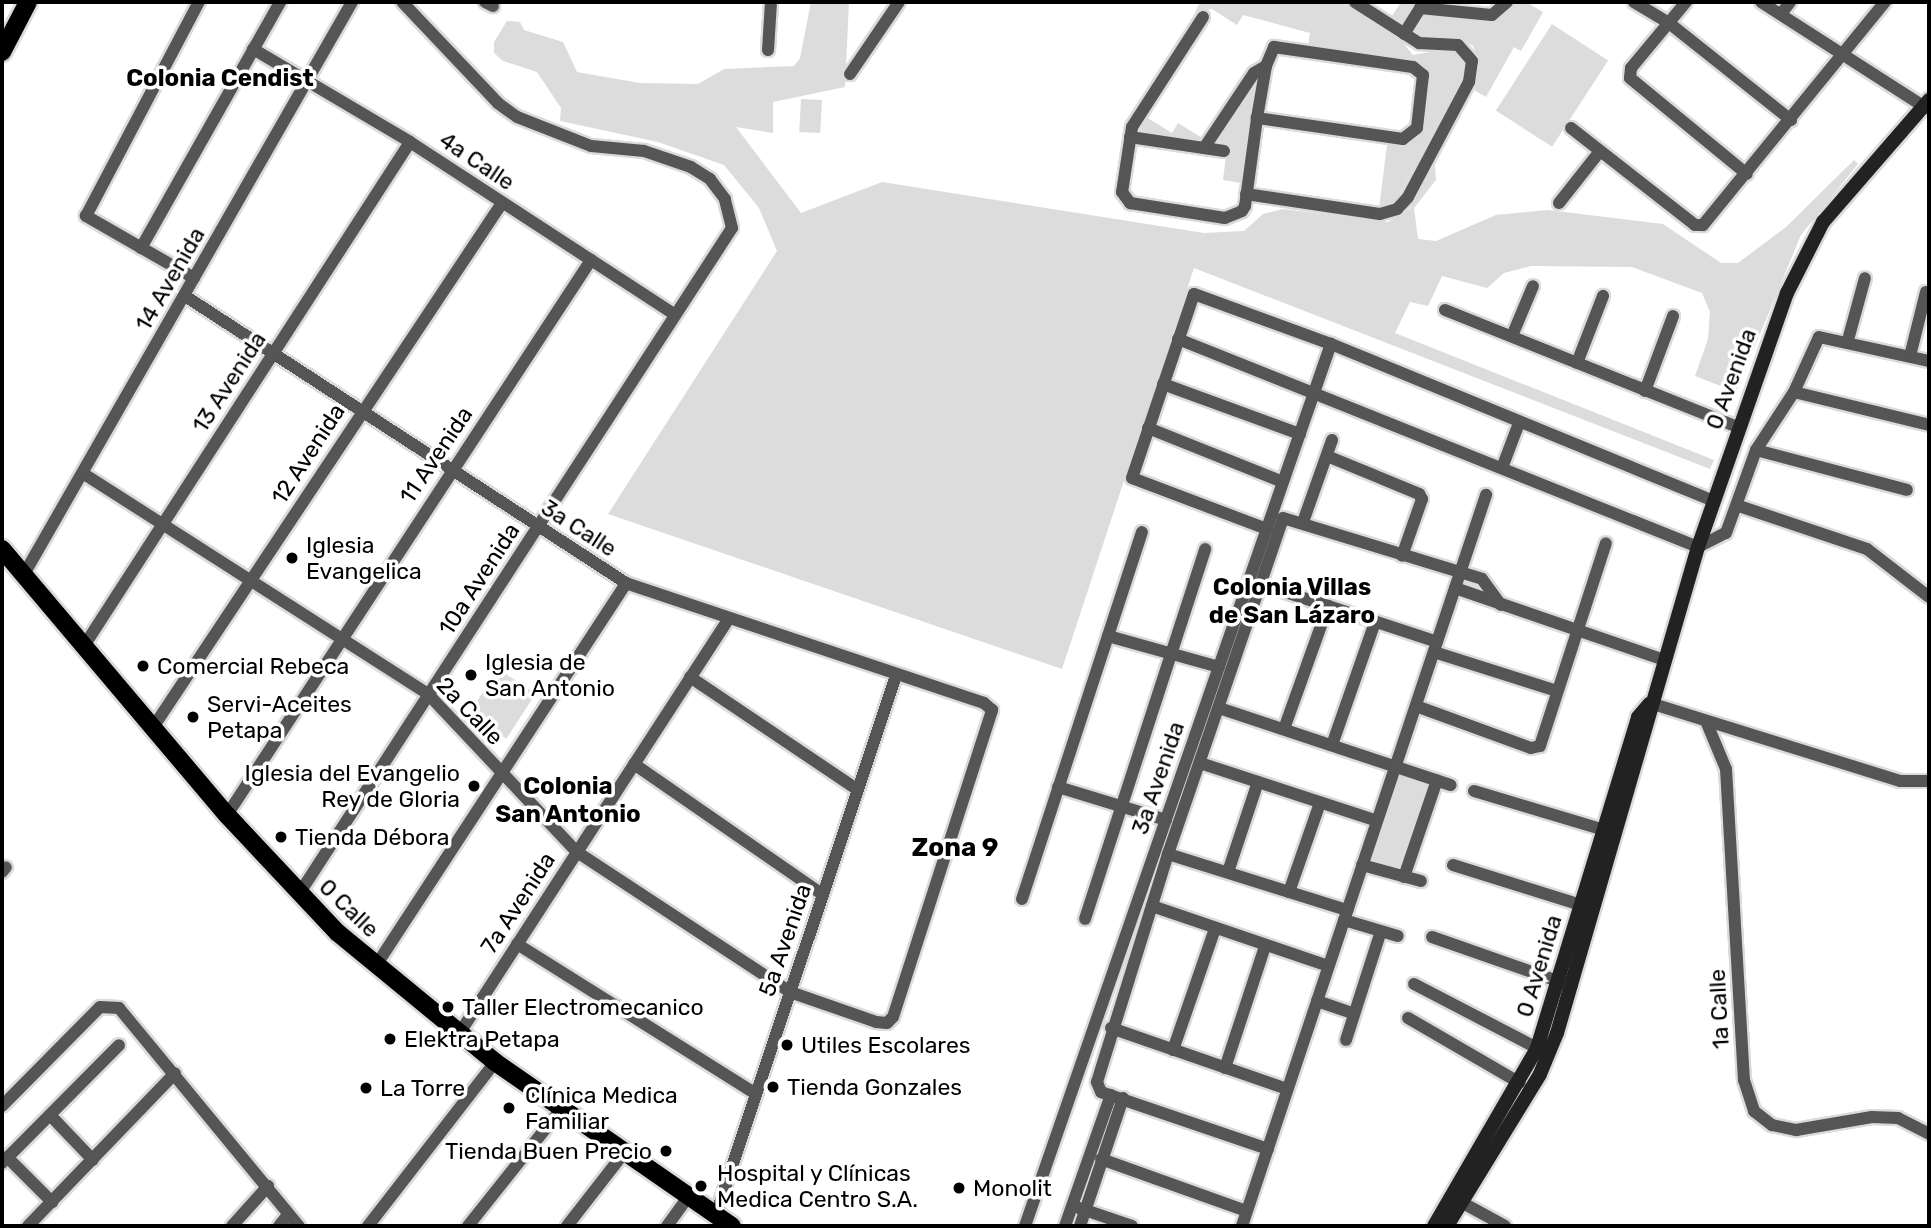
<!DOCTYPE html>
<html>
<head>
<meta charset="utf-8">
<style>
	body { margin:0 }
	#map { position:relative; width:1931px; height:1228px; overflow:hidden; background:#fff; font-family:Rubik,sans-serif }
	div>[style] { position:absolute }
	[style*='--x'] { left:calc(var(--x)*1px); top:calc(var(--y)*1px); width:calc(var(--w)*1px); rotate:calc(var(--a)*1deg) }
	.green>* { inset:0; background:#dcdcdc; transform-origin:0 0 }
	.roads { filter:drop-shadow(2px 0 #dbdbdb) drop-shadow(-2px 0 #dbdbdb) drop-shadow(0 2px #dbdbdb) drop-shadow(0 -2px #dbdbdb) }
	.street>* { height:12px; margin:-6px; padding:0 6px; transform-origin:6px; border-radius:6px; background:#555 }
	.secondary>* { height:14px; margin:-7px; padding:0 7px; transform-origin:7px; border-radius:7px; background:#222 }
	.primary>* { height:18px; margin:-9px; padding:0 9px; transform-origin:9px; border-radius:9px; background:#000 }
	.dots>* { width:19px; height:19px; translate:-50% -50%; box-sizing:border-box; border:4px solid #fff; border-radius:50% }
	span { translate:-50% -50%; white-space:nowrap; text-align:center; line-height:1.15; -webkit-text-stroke:7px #fff; paint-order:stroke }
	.street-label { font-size:23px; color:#000 }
	.poi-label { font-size:23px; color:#000 }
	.left { translate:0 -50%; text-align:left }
	.right { translate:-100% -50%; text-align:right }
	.neighbourhood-label { font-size:24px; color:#000; font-weight:700 }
	.quarter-label { font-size:26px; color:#000; font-weight:700 }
	.frame { position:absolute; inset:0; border:4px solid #000; pointer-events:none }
</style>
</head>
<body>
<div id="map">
	<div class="green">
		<i style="clip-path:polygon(811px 2px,849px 2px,845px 87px,773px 102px,773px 133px,736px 127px,801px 213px,882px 182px,1204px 233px,1244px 231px,1263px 214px,1283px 209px,1388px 222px,1410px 209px,1435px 165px,1436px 180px,1414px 208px,1418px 239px,1436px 241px,1496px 215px,1548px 210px,1663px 224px,1721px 263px,1738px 263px,1786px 227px,1854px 160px,1858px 164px,1801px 235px,1736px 392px,1695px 376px,1708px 339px,1710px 312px,1702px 293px,1632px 267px,1531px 266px,1504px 273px,1487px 288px,1442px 276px,1428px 306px,1410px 302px,1395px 333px,1714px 460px,1710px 469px,1194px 268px,1062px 669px,608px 514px,777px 251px,759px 208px,724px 165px,658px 142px,560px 121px,561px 108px,537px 72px,503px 61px,494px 53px,494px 42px,507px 21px,520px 22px,524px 30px,563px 42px,577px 72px,640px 83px,698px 84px,724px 69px,794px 66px,800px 58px)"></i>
		<i style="clip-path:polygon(1200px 2px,1343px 2px,1400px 39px,1413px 55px,1448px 49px,1463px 58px,1464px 77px,1395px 202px,1379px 208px,1387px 145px,1411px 142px,1420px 133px,1427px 74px,1308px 46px,1310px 33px,1243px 15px,1237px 25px,1212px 9px,1195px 12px)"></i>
		<i style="clip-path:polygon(1401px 2px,1416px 2px,1402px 23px,1392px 16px)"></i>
		<i style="clip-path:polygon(1516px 2px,1526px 2px,1543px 12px,1521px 51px,1514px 47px,1486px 97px,1475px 91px,1480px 63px,1473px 46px,1457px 38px,1423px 37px,1416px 31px,1426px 15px,1497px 20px)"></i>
		<i style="left:1552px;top:24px;width:67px;height:103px;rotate:33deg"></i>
		<i style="clip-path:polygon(1255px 80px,1241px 183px,1223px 180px,1227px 147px,1216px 139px)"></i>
		<i style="left:801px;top:99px;width:21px;height:33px;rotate:3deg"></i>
		<i style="clip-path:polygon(1146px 117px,1172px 133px,1178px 123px,1204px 139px,1202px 143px,1139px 133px)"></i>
		<i style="left:498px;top:669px;width:45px;height:54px;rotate:33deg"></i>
		<i style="left:1400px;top:774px;width:32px;height:90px;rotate:18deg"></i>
	</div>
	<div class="roads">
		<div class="street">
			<i style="--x:485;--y:2;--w:9;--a:27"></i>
			<i style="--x:1634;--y:2;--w:41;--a:31"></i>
			<i style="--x:1669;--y:23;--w:156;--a:38.5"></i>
			<i style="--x:1686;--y:2;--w:86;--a:129.8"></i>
			<i style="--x:1631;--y:68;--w:10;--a:96"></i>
			<i style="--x:1630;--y:78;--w:151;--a:39.4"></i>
			<i style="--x:1761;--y:2;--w:196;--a:32.7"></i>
			<i style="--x:1420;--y:8;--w:72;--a:5.6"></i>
			<i style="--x:1492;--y:15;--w:20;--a:-41"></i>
			<i style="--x:1781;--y:14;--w:15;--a:-53"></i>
			<i style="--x:1203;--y:17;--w:131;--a:122.8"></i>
			<i style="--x:1132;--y:127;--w:66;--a:98.7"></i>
			<i style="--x:1122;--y:192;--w:14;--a:54"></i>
			<i style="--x:1130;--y:203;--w:96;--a:9"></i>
			<i style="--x:1225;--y:218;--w:18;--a:-22"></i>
			<i style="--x:1242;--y:211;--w:6;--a:-59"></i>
			<i style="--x:1245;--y:206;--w:89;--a:-82.2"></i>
			<i style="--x:1257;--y:118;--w:53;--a:-80.2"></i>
			<i style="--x:1266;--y:66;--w:21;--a:-67"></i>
			<i style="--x:1274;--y:47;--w:140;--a:8.2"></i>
			<i style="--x:1413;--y:67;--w:13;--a:39"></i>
			<i style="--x:1423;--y:75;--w:53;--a:96.5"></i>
			<i style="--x:1417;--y:128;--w:18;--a:142"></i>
			<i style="--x:1403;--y:139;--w:148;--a:-171.8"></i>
			<i style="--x:1404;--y:34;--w:38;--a:-58"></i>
			<i style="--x:253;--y:49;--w:182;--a:30.6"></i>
			<i style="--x:410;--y:142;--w:315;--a:33.1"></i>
			<i style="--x:768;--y:50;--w:48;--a:-86.4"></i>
			<i style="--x:850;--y:74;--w:87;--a:-55.8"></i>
			<i style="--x:1571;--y:128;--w:157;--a:38"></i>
			<i style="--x:1695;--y:225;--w:8;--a:0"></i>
			<i style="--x:1703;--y:225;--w:288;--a:-50.8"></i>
			<i style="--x:1130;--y:137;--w:95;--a:8.5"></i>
			<i style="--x:1204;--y:148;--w:90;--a:-56.3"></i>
			<i style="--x:1254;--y:73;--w:14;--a:-30"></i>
			<i style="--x:1246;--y:194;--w:135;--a:8.5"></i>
			<i style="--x:1380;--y:214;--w:18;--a:-16"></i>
			<i style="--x:1397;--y:209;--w:16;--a:-47"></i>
			<i style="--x:1408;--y:197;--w:130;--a:-62.1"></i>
			<i style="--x:1469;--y:82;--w:21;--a:-82"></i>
			<i style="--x:1472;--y:61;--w:21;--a:-131"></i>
			<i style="--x:1458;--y:45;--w:39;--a:-177"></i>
			<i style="--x:1419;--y:43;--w:76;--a:-147.4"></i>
			<i style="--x:1559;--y:203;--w:66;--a:-51.7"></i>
			<i style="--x:141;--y:248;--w:283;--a:-60.5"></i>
			<i style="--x:194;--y:278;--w:125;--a:-150.1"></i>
			<i style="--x:86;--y:216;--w:242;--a:-62.2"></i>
			<i style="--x:1445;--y:310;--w:315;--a:21.8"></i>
			<i style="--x:1512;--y:336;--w:54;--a:-67.2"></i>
			<i style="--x:1178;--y:339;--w:560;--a:21.8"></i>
			<i style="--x:1698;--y:547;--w:31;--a:-27"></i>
			<i style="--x:1726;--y:533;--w:88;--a:-70.1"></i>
			<i style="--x:1756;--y:450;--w:69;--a:-56.8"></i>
			<i style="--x:1794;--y:392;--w:60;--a:-65.6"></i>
			<i style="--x:1819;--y:337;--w:113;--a:12.3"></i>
			<i style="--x:1848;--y:340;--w:64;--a:-74.7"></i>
			<i style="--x:1910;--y:356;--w:66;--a:-76"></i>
			<i style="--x:1577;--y:363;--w:72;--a:-68.8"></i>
			<i style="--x:1163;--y:384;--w:146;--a:20.1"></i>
			<i style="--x:1645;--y:391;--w:80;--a:-69.5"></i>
			<i style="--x:1794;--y:392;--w:139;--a:13.7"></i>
			<i style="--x:1148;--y:428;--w:145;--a:21.8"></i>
			<i style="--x:1756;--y:450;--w:156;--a:14.8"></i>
			<i style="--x:1327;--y:456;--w:100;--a:22.4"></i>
			<i style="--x:1419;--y:494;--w:6;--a:59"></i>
			<i style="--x:1422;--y:499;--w:60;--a:109.3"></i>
			<i style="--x:1502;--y:468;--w:48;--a:-69.3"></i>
			<i style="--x:84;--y:474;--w:408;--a:32.6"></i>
			<i style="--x:428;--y:694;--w:217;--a:46.7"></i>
			<i style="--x:577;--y:852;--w:255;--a:33.3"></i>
			<i style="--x:790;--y:992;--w:91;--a:19.2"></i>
			<i style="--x:876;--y:1022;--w:11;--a:5"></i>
			<i style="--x:887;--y:1023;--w:8;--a:-45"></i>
			<i style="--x:893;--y:1017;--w:323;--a:-72.1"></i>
			<i style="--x:992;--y:710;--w:11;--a:-139"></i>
			<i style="--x:984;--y:703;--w:378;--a:-161.5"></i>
			<i style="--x:626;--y:583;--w:526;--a:-146.94"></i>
			<i style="--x:1739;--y:506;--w:135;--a:18.6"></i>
			<i style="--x:1867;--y:549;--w:78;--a:37.7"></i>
			<i style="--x:1303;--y:522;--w:87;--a:-70.5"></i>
			<i style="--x:1267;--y:529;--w:144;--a:-159.3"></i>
			<i style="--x:1132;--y:478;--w:194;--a:-71.4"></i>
			<i style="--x:1194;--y:294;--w:146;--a:20.1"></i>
			<i style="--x:1331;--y:344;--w:413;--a:22.3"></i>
			<i style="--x:23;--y:576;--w:662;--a:-60.18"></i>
			<i style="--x:1261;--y:584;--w:185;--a:18.2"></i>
			<i style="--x:1455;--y:588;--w:221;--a:19"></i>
			<i style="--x:1108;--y:636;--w:115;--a:15.6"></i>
			<i style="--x:84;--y:646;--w:600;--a:-57.1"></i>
			<i style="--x:1434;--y:652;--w:129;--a:17.6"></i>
			<i style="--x:690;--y:677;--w:202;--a:33.9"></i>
			<i style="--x:1650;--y:703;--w:262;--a:17.3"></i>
			<i style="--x:1900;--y:781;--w:29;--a:0"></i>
			<i style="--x:1416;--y:706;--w:122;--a:20.1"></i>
			<i style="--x:1531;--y:748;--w:9;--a:-13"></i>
			<i style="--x:1540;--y:746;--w:213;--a:-72"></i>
			<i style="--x:1219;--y:708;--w:244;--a:18.4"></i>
			<i style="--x:1706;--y:721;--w:52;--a:67.4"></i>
			<i style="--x:1726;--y:769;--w:312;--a:86.7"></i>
			<i style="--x:1744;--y:1080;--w:33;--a:72"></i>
			<i style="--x:1754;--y:1111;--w:23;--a:38"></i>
			<i style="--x:1772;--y:1125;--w:25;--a:12"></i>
			<i style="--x:1796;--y:1130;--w:77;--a:-9.7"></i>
			<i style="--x:1872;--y:1117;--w:26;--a:2"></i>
			<i style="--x:1898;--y:1118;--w:35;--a:27"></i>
			<i style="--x:152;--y:729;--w:632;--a:-56.36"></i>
			<i style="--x:1284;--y:729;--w:131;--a:-70.3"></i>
			<i style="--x:1332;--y:745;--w:130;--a:-70.7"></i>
			<i style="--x:1200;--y:763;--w:186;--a:18.1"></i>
			<i style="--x:634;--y:764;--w:230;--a:34.7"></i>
			<i style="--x:1058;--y:787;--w:113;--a:17"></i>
			<i style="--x:1474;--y:791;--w:143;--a:16.7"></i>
			<i style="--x:227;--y:815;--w:664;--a:-56.74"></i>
			<i style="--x:1168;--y:854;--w:188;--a:17.4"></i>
			<i style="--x:1362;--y:865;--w:61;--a:15.2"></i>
			<i style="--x:1453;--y:865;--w:134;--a:17.4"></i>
			<i style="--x:2;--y:872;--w:6;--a:-51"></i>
			<i style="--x:1228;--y:872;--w:95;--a:-71.6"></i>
			<i style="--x:1404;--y:877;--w:102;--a:-71.2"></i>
			<i style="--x:1289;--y:892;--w:94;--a:-70.8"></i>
			<i style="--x:299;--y:894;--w:794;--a:-56.97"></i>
			<i style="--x:732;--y:228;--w:30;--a:-104"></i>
			<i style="--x:725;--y:199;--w:25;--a:-127"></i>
			<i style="--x:710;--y:179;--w:22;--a:-148"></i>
			<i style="--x:691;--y:167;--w:50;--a:-161.2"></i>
			<i style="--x:644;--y:151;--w:53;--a:-174.6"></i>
			<i style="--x:591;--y:146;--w:79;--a:-158.6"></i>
			<i style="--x:517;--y:117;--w:24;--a:-144"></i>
			<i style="--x:498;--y:103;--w:139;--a:-133.5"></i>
			<i style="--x:1022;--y:899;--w:386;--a:-71.9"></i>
			<i style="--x:1152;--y:906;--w:186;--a:18.8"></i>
			<i style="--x:1085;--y:919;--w:389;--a:-72"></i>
			<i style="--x:1344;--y:920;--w:56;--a:16.5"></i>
			<i style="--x:1432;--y:937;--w:148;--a:19.3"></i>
			<i style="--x:517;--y:944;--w:282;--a:32.1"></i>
			<i style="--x:375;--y:967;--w:459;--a:-56.8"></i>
			<i style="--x:1414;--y:984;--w:139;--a:27.5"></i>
			<i style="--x:1317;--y:1001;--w:39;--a:19"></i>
			<i style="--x:1408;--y:1018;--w:129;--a:30.1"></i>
			<i style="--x:1111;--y:1028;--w:186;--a:19.1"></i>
			<i style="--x:459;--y:1034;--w:494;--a:-57"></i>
			<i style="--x:1346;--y:1040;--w:114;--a:-72.2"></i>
			<i style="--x:1173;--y:1050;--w:128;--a:-70.9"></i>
			<i style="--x:1225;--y:1068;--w:128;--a:-71.8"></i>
			<i style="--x:2;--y:1106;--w:139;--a:-45.3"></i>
			<i style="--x:100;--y:1007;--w:19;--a:3"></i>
			<i style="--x:119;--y:1008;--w:283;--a:50.5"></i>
			<i style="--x:50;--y:1115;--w:62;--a:46.3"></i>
			<i style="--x:1268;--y:1149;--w:176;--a:-161.2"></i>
			<i style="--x:1101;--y:1092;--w:11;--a:-112"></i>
			<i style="--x:1097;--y:1082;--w:239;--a:-72.7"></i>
			<i style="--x:1168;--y:854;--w:355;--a:-71.1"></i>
			<i style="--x:1283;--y:518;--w:208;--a:17"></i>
			<i style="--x:1482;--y:579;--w:32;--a:54"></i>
			<i style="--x:7;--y:1157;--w:64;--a:45"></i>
			<i style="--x:1101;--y:1159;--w:154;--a:19.7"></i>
			<i style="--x:2;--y:1163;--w:166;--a:-45.2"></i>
			<i style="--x:1461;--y:1202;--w:50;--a:28.6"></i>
			<i style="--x:1079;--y:1208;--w:56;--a:18.8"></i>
			<i style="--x:715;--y:1217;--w:570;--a:-71.5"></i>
			<i style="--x:28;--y:1226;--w:212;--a:-46.1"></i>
			<i style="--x:232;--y:1226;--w:54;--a:-48"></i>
			<i style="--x:279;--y:1226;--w:14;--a:-51"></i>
			<i style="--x:368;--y:1226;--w:207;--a:-52.2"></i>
			<i style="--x:468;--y:1226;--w:149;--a:-51.5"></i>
			<i style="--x:567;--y:1226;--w:91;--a:-52.1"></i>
			<i style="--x:667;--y:1226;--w:34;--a:-54"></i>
			<i style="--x:1025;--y:1226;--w:934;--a:-70.87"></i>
			<i style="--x:1065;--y:1226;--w:139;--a:-70.7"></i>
			<i style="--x:1080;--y:1226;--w:135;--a:-71.4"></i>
			<i style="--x:1242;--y:1226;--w:771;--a:-71.54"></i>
		</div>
		<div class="secondary">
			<i style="--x:1434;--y:1226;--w:206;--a:-59.9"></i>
			<i style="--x:1537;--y:1048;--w:346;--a:-73"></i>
			<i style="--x:1638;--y:717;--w:18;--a:-49"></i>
			<i style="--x:1447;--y:1226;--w:178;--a:-58.5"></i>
			<i style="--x:1540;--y:1074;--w:44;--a:-67.5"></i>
			<i style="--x:1557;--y:1033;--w:506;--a:-73.82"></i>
			<i style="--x:1698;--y:547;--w:269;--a:-70.7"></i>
			<i style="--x:1787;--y:293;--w:80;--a:-63.1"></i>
			<i style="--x:1823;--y:222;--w:162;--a:-49"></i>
		</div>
		<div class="primary">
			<i style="--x:2;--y:52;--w:56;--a:-62.5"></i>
			<i style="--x:2;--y:549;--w:348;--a:49.8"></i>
			<i style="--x:227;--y:815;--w:162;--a:46.8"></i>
			<i style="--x:338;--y:933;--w:203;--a:39.4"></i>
			<i style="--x:495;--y:1062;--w:288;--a:34.7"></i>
		</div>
	</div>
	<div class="dots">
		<i style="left:292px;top:558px;background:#000"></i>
		<i style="left:143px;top:666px;background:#000"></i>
		<i style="left:471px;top:675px;background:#000"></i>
		<i style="left:193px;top:717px;background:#000"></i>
		<i style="left:474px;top:786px;background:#000"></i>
		<i style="left:281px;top:837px;background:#000"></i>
		<i style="left:448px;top:1007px;background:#000"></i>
		<i style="left:390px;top:1039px;background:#000"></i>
		<i style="left:787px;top:1045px;background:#000"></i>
		<i style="left:773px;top:1087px;background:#000"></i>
		<i style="left:366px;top:1088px;background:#000"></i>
		<i style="left:509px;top:1108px;background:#000"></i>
		<i style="left:666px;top:1151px;background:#000"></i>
		<i style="left:701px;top:1186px;background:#000"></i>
		<i style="left:959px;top:1188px;background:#000"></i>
	</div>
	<div class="street-label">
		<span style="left:477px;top:161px;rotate:34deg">4a Calle</span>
		<span style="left:170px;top:279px;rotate:-60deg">14 Avenida</span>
		<span style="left:1731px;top:379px;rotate:-70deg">0 Avenida</span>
		<span style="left:229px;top:382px;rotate:-57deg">13 Avenida</span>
		<span style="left:308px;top:454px;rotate:-57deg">12 Avenida</span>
		<span style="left:436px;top:455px;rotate:-56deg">11 Avenida</span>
		<span style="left:579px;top:528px;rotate:33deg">3a Calle</span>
		<span style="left:479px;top:579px;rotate:-57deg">10a Avenida</span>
		<span style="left:470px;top:711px;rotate:46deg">2a Calle</span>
		<span style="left:1158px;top:778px;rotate:-71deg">3a Avenida</span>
		<span style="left:518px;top:903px;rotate:-57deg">7a Avenida</span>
		<span style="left:349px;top:908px;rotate:44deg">0 Calle</span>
		<span style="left:785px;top:940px;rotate:-71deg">5a Avenida</span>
		<span style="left:1539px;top:966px;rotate:-73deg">0 Avenida</span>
		<span style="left:1719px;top:1009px;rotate:-93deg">1a Calle</span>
	</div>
	<div class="poi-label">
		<span class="left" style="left:306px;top:558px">Iglesia<br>Evangelica</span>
		<span class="left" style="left:485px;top:675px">Iglesia de<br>San Antonio</span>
		<span class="left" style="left:157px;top:666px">Comercial Rebeca</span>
		<span class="left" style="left:207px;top:717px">Servi-Aceites<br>Petapa</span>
		<span class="right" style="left:460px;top:786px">Iglesia del Evangelio<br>Rey de Gloria</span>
		<span class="left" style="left:295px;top:837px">Tienda Débora</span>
		<span class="left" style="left:462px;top:1007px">Taller Electromecanico</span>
		<span class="left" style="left:404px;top:1039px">Elektra Petapa</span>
		<span class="left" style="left:801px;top:1045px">Utiles Escolares</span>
		<span class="left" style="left:787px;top:1087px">Tienda Gonzales</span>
		<span class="left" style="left:380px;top:1088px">La Torre</span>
		<span class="left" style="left:525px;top:1108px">Clínica Medica<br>Familiar</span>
		<span class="right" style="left:652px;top:1151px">Tienda Buen Precio</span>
		<span class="left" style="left:717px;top:1186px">Hospital y Clínicas<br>Medica Centro S.A.</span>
		<span class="left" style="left:973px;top:1188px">Monolit</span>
	</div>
	<div class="neighbourhood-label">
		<span style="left:220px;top:79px">Colonia Cendist</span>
		<span style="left:1292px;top:602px">Colonia Villas<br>de San Lázaro</span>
		<span style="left:568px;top:801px">Colonia<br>San Antonio</span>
	</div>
	<div class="quarter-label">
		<span style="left:955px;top:848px">Zona 9</span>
	</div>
	<div class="frame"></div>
</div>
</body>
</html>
